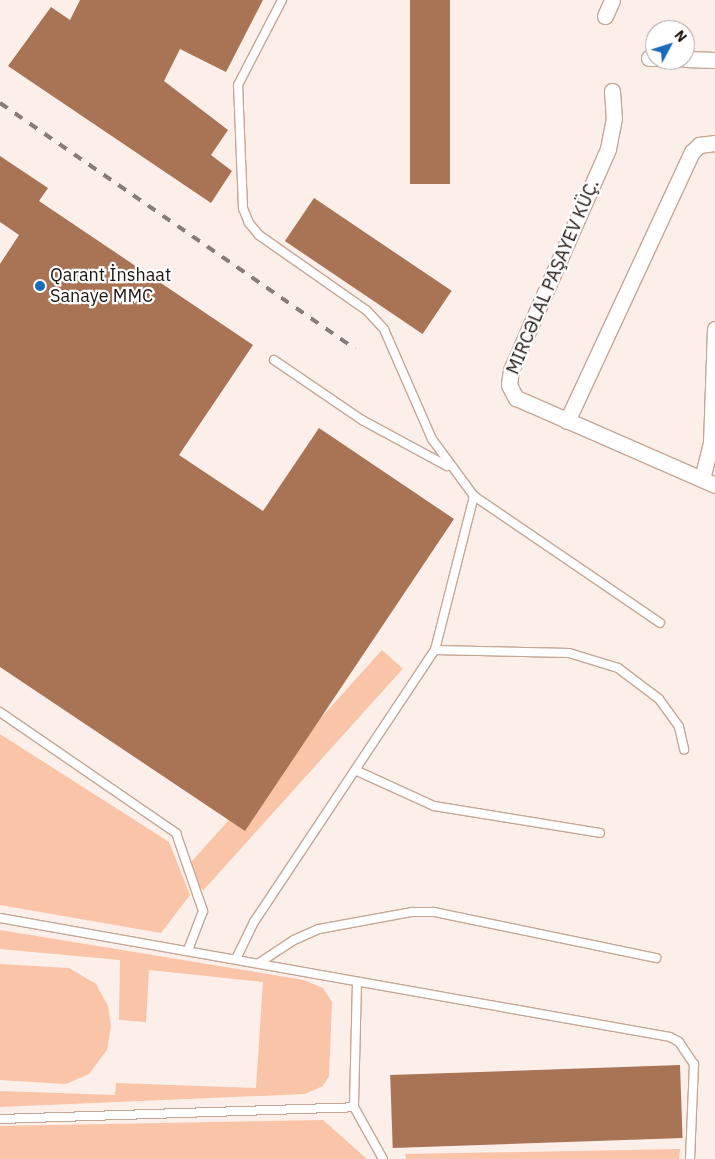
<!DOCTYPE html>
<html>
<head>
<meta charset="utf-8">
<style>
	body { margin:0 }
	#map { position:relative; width:715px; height:1159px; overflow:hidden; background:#fcefe9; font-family:"IBM Plex Sans",sans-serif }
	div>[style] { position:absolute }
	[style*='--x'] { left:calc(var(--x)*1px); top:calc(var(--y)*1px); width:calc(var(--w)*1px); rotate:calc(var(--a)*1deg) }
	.green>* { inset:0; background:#f9c4a7; transform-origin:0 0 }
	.building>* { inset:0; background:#a97356; transform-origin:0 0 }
	.roads { filter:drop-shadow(1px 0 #c5a797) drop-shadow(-1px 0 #c5a797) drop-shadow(0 1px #c5a797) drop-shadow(0 -1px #c5a797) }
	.service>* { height:8px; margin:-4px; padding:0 4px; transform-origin:4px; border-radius:4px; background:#fff }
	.minor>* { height:15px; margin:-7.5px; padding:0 7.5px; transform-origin:7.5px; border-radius:7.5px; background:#fff }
	.rail>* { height:4px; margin-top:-2px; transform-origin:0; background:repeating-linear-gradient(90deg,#877c76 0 9px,transparent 0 18px) }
	.dots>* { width:14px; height:14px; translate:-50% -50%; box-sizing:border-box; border:2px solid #fff; border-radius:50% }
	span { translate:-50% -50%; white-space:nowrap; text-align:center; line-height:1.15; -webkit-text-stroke:4.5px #fff; paint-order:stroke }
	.poi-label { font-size:18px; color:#1f150f }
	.left { translate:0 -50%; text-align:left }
	.street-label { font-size:18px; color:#1f150f }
	.north { position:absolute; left:645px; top:20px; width:50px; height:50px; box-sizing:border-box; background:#fff; border:1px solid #a5a19f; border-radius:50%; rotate:50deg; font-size:14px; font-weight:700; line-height:20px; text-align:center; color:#1f150f }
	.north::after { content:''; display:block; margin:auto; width:18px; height:22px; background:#186cba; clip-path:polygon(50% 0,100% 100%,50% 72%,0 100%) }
</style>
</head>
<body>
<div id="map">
	<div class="green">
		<i style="left:382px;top:650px;width:28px;height:298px;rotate:42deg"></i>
		<i style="clip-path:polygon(0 734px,169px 842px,190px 895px,161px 933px,0 905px)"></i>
		<i style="clip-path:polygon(0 930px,304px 980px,323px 988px,332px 1002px,329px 1076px,323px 1086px,305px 1094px,0 1107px,0 1091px,115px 1095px,116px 1083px,256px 1088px,263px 982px,149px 970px,146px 1022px,119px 1020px,120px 960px,0 949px)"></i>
		<i style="clip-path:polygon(0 964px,69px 968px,96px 984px,108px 1006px,111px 1026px,107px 1050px,89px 1074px,66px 1084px,0 1080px)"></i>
		<i style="clip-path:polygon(323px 1120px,367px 1159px,0 1159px,0 1126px)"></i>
		<i style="clip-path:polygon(680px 1149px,679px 1159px,406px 1159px,405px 1154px)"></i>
	</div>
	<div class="building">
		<i style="clip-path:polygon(80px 0,263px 0,226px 72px,180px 49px,164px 81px,228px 130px,211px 155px,232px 171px,211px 203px,8px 66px,51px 7px,70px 20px)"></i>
		<i style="left:410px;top:0;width:40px;height:184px"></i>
		<i style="clip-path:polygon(0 156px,48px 188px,39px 201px,253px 345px,179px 455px,263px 511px,319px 428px,454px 519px,245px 831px,0 667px,0 264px,19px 235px,0 222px)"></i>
		<i style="left:314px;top:198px;width:166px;height:52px;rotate:34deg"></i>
		<i style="left:680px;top:1065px;width:73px;height:290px;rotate:88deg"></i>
	</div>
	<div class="roads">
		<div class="service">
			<i style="--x:274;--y:360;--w:107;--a:34.3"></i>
			<i style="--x:362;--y:420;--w:97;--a:28.4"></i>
			<i style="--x:474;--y:496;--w:225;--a:34.3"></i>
			<i style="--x:435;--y:650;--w:134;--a:1.3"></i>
			<i style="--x:569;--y:653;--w:51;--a:17"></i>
			<i style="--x:618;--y:668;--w:51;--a:37.1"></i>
			<i style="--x:659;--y:699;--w:34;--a:54"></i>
			<i style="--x:679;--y:727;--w:23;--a:77"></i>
			<i style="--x:0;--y:712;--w:214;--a:34.5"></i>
			<i style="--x:176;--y:833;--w:83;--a:70.9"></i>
			<i style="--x:203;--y:911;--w:42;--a:111"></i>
			<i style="--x:355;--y:770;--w:87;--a:24.5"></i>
			<i style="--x:434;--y:806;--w:168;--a:9.2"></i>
			<i style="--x:0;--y:918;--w:680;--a:10.07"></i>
			<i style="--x:670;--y:1037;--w:10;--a:29"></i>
			<i style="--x:679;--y:1042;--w:27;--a:56"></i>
			<i style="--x:694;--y:1064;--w:95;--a:92.4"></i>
			<i style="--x:236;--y:959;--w:41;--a:-64.1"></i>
			<i style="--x:254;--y:922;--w:327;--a:-56.4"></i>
			<i style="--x:435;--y:650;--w:159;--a:-75.8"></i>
			<i style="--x:474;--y:496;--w:71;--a:-126.4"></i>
			<i style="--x:432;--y:439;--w:120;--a:-113.6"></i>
			<i style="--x:384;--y:329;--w:26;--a:-133"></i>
			<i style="--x:366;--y:310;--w:131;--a:-145"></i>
			<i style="--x:259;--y:235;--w:16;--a:-130"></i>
			<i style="--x:249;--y:223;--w:16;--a:-112"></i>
			<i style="--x:243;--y:208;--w:123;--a:-92.3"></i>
			<i style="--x:238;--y:85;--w:96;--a:-62.6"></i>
			<i style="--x:259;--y:963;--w:42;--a:-33.3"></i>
			<i style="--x:294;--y:940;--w:27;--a:-24"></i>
			<i style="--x:319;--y:929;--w:95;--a:-10.4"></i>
			<i style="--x:412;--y:912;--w:22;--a:0"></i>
			<i style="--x:434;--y:912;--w:227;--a:11.7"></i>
			<i style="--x:357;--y:982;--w:125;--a:91.4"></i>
			<i style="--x:354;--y:1107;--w:60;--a:60.9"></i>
			<i style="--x:0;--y:1119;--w:354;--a:-1.9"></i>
		</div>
		<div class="minor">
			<i style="--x:605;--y:16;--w:17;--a:-66"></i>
			<i style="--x:649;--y:58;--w:6;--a:0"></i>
			<i style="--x:685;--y:59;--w:30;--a:2"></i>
			<i style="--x:612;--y:91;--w:27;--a:86"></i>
			<i style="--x:614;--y:118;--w:32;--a:101"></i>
			<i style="--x:608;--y:149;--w:241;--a:113.7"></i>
			<i style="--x:511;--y:370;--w:15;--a:98"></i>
			<i style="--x:509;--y:385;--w:15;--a:62"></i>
			<i style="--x:516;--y:398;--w:217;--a:23.6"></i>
			<i style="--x:567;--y:421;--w:297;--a:-65.1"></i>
			<i style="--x:692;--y:152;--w:10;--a:-45"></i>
			<i style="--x:699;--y:145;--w:16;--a:-7"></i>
			<i style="--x:702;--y:479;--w:36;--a:-76"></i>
			<i style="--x:711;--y:444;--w:115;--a:-88"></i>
		</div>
	</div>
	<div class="rail">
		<i style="--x:0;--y:103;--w:432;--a:34.7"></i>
	</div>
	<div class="dots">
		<i style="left:40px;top:286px;background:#186cba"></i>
	</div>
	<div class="poi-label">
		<span class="left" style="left:50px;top:286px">Qarant İnshaat<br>Sanaye MMC</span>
	</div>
	<div class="street-label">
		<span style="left:553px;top:277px;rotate:-67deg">MIRCƏLAL PAŞAYEV KÜÇ.</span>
	</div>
	<div class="north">N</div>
</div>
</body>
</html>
